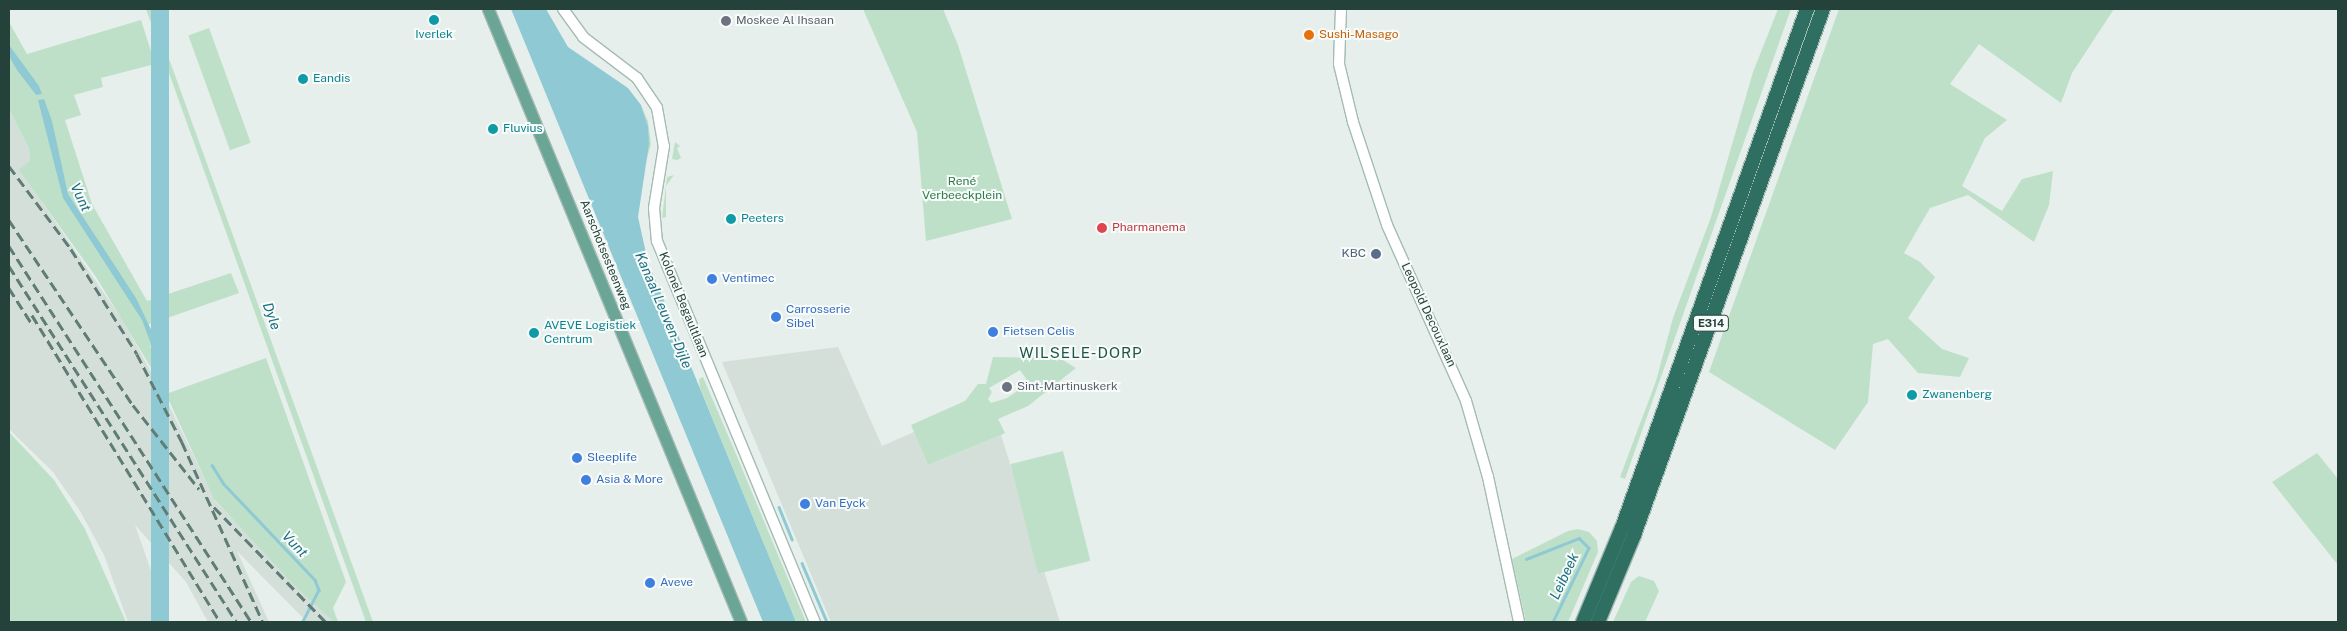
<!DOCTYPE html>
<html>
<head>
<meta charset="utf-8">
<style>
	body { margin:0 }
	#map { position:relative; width:2347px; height:631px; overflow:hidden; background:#e6efeb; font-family:"Public Sans",sans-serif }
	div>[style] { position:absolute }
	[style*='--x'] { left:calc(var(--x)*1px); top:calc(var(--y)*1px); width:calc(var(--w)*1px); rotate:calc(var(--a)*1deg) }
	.built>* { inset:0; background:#d4dfda }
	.green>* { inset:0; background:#bfe0c8; transform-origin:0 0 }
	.water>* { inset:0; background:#8ec9d4; transform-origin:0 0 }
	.stream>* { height:2.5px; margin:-1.25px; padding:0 1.25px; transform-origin:1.25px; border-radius:1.25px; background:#8ec9d4 }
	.roads { filter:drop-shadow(1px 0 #a4bbb3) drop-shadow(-1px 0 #a4bbb3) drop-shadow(0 1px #a4bbb3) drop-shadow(0 -1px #a4bbb3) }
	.secondary>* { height:10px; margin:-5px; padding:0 5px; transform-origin:5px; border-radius:5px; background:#fff }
	.primary>* { height:11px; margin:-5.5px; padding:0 5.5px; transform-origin:5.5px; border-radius:5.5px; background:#6aa596 }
	.highway>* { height:14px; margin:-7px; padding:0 7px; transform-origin:7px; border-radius:7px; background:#2f6f62 }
	.rail>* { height:2.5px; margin-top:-1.25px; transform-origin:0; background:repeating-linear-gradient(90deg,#5f7d75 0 10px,transparent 0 15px) }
	.dots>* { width:14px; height:14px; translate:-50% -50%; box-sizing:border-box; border:2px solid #f7fbf9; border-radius:50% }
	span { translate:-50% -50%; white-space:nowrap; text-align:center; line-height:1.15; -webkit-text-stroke:4px #f7fbf9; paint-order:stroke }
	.shield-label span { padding:1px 4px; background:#f7fbf9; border:1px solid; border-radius:4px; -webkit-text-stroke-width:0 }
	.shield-label { font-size:11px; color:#24423a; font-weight:700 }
	.worship-label { font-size:12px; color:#5b616d }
	.left { translate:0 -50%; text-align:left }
	.culture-label { font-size:12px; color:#0d838f }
	.food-label { font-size:12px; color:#c56008 }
	.park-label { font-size:12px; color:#2d7a4b }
	.health-label { font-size:12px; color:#be3a42 }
	.service-label { font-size:12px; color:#4e5e75 }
	.right { translate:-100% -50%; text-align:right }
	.street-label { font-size:12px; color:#24423a }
	.shop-label { font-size:12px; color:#366cbe }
	.water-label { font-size:14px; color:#1c6f80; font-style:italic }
	.quarter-label { font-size:15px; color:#1f5548; letter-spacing:1px }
	.frame { position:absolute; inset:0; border:10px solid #24423a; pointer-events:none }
</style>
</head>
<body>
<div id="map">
	<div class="built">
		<i style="clip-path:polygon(9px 109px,29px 149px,30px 160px,20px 170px,123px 321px,164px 395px,216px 502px,334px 622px,307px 622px,237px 551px,269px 622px,208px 622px,186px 582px,135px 525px,169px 622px,128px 622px,104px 555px,80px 511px,53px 472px,9px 429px)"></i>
		<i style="clip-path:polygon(838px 347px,882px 446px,914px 432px,928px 465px,1001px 435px,1060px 622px,831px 622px,722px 362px)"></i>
	</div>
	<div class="green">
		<i style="clip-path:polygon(146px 9px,151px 9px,373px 622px,366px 622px)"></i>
		<i style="clip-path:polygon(863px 9px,943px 9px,958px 45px,1012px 219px,926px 241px,917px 132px)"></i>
		<i style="clip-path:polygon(1778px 9px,1791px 9px,1625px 479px,1620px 477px,1656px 381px,1673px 318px,1711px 217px,1753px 72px)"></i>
		<i style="clip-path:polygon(1839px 9px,2114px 9px,2072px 73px,2061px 103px,1979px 44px,1950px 84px,2007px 120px,1985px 138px,1962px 186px,2002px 211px,2022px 179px,2053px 171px,2049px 205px,2034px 242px,1968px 195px,1930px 208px,1904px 253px,1920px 262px,1935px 277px,1908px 318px,1942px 349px,1969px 358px,1960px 377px,1918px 373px,1888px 339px,1873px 344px,1868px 402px,1835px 450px,1709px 372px)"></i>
		<i style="clip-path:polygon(141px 20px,155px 64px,101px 78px,103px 87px,74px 95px,81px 115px,65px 120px,92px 204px,147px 301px,231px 273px,239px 293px,147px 325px,156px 344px,150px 346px,160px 374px,156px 376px,96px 277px,19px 170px,30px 160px,29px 149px,9px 109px,9px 22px,27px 54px)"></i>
		<i style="left:209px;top:28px;width:122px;height:22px;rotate:70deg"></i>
		<i style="clip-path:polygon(641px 105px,648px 121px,651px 144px,642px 176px,647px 157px,648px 126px)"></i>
		<i style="clip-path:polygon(675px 142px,680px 146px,677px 148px,681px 158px,677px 160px,672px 159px)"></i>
		<i style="clip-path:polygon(674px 175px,666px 186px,666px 217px,662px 218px,667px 177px)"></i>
		<i style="clip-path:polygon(evenodd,993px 357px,1054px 358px,1056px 361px,1061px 359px,1076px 368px,1028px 406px,998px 419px,1005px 433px,1001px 435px,928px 465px,911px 425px,965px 401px,978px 384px,986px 384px,993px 357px,1020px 370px,1029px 383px,1007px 398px,991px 403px,988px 399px,992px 392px,989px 388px,1020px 370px)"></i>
		<i style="clip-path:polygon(266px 358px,346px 582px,333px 608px,338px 622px,334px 622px,294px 585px,214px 499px,166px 394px)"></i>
		<i style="clip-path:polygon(703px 377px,733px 447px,806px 622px,796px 622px,700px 388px,699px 379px)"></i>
		<i style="clip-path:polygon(9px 432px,54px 480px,85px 529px,126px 622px,9px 622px)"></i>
		<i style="left:1063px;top:451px;width:113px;height:54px;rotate:76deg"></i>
		<i style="clip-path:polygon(2317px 453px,2338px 479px,2338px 565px,2272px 482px)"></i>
		<i style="clip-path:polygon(1578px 529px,1589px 532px,1597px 541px,1598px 552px,1568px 622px,1526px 622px,1512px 559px,1568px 531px)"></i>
		<i style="clip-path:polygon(1639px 576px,1654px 581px,1659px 591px,1645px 622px,1613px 622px,1631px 582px)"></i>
	</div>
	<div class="water">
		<i style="left:151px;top:9px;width:18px;height:652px"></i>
		<i style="clip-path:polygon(511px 9px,546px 9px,568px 47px,628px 88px,641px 105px,648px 126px,649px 144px,638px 217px,648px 262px,796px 622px,763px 622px)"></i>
		<i style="clip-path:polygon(9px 45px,39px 86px,42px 94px,36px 95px,17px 70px,9px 56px)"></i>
		<i style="clip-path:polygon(44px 99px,52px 121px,68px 194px,136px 298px,157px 342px,151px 344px,142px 320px,63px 198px,38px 100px)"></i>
	</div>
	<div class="stream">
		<i style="--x:212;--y:465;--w:22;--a:58"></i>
		<i style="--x:224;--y:484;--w:132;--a:46.5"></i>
		<i style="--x:315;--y:580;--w:11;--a:68"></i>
		<i style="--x:319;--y:590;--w:36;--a:117"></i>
		<i style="--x:779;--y:507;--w:35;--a:68"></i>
		<i style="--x:1526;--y:559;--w:57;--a:-21.6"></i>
		<i style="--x:1579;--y:538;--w:14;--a:45"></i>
		<i style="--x:1589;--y:548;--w:82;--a:115.9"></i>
		<i style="--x:802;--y:563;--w:64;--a:67"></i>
	</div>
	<div class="roads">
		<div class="secondary">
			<i style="--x:563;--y:9;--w:34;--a:54"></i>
			<i style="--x:583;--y:37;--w:68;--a:37.2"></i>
			<i style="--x:637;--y:78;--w:36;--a:56"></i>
			<i style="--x:657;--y:108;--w:39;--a:80"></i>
			<i style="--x:664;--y:146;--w:63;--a:99.2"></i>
			<i style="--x:654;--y:208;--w:33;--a:85"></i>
			<i style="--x:657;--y:241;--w:412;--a:67.5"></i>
			<i style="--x:1341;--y:9;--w:55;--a:92.1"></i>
			<i style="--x:1339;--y:64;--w:60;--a:76.4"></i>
			<i style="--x:1353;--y:122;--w:108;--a:71.7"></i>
			<i style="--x:1387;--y:225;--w:193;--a:65.8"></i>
			<i style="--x:1466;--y:401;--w:79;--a:73.9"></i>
			<i style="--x:1488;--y:477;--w:148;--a:77.9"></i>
		</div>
		<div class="primary">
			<i style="--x:488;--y:9;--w:663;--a:67.57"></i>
		</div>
		<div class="highway">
			<i style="--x:1583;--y:622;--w:102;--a:-67.5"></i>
			<i style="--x:1622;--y:528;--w:551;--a:-70.38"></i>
			<i style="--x:1598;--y:622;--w:94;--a:-67.5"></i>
			<i style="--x:1634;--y:535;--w:559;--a:-70.24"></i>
		</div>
	</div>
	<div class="rail">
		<i style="--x:9;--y:166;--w:104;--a:53.2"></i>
		<i style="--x:71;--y:249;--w:124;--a:57.8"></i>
		<i style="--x:137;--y:354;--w:99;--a:62.9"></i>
		<i style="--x:182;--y:442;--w:197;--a:65.8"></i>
		<i style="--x:9;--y:220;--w:223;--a:56.2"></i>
		<i style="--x:133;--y:405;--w:107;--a:51.8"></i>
		<i style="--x:9;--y:246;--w:447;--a:57.2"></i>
		<i style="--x:9;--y:266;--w:423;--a:57.4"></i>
		<i style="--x:9;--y:288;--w:43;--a:57.4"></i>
		<i style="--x:32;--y:315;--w:360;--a:58.5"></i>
		<i style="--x:214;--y:507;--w:161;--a:45.8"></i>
	</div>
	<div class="dots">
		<i style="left:434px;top:20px;background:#0f9aa8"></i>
		<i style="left:726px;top:21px;background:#6b7280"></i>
		<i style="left:1309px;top:35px;background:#e8710a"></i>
		<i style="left:303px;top:79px;background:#0f9aa8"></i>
		<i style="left:493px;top:129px;background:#0f9aa8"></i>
		<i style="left:731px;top:219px;background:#0f9aa8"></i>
		<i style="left:1102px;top:228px;background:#e0444e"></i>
		<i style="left:1376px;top:254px;background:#5c6f8a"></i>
		<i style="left:712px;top:279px;background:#3f7fe0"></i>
		<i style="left:776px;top:317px;background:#3f7fe0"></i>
		<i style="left:993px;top:332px;background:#3f7fe0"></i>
		<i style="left:534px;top:333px;background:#0f9aa8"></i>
		<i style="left:1007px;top:387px;background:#6b7280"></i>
		<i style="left:1912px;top:395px;background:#0f9aa8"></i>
		<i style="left:577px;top:458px;background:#3f7fe0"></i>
		<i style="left:586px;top:480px;background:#3f7fe0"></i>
		<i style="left:805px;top:504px;background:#3f7fe0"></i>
		<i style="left:650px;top:583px;background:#3f7fe0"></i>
	</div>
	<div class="shield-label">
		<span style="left:1711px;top:323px">E314</span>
	</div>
	<div class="worship-label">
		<span class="left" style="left:736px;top:21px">Moskee Al Ihsaan</span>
		<span class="left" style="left:1017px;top:387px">Sint-Martinuskerk</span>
	</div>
	<div class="culture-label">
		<span style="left:434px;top:35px">Iverlek</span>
		<span class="left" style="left:313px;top:79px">Eandis</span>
		<span class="left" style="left:503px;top:129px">Fluvius</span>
		<span class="left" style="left:741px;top:219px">Peeters</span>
		<span class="left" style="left:544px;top:333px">AVEVE Logistiek<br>Centrum</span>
		<span class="left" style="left:1922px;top:395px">Zwanenberg</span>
	</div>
	<div class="food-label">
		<span class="left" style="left:1319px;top:35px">Sushi-Masago</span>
	</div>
	<div class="park-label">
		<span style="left:962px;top:189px">René<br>Verbeeckplein</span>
	</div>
	<div class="health-label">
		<span class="left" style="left:1112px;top:228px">Pharmanema</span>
	</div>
	<div class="service-label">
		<span class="right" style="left:1366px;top:254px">KBC</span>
	</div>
	<div class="street-label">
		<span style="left:605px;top:255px;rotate:68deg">Aarschotsesteenweg</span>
		<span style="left:683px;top:305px;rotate:68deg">Kolonel Begaultlaan</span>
		<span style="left:1428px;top:315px;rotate:65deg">Leopold Decouxlaan</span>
	</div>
	<div class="shop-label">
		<span class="left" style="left:722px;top:279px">Ventimec</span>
		<span class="left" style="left:786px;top:317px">Carrosserie<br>Sibel</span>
		<span class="left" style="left:1003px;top:332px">Fietsen Celis</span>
		<span class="left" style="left:587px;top:458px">Sleeplife</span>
		<span class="left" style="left:596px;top:480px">Asia &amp; More</span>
		<span class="left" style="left:815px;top:504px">Van Eyck</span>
		<span class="left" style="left:660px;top:583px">Aveve</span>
	</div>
	<div class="water-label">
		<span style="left:81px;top:197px;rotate:65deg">Vunt</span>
		<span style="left:664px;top:310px;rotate:67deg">Kanaal Leuven-Dijle</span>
		<span style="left:272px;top:316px;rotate:70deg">Dyle</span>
		<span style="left:295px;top:544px;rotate:47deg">Vunt</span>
		<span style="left:1564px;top:576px;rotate:-65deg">Leibeek</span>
	</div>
	<div class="quarter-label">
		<span style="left:1081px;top:353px">WILSELE-DORP</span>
	</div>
	<div class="frame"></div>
</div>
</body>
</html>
